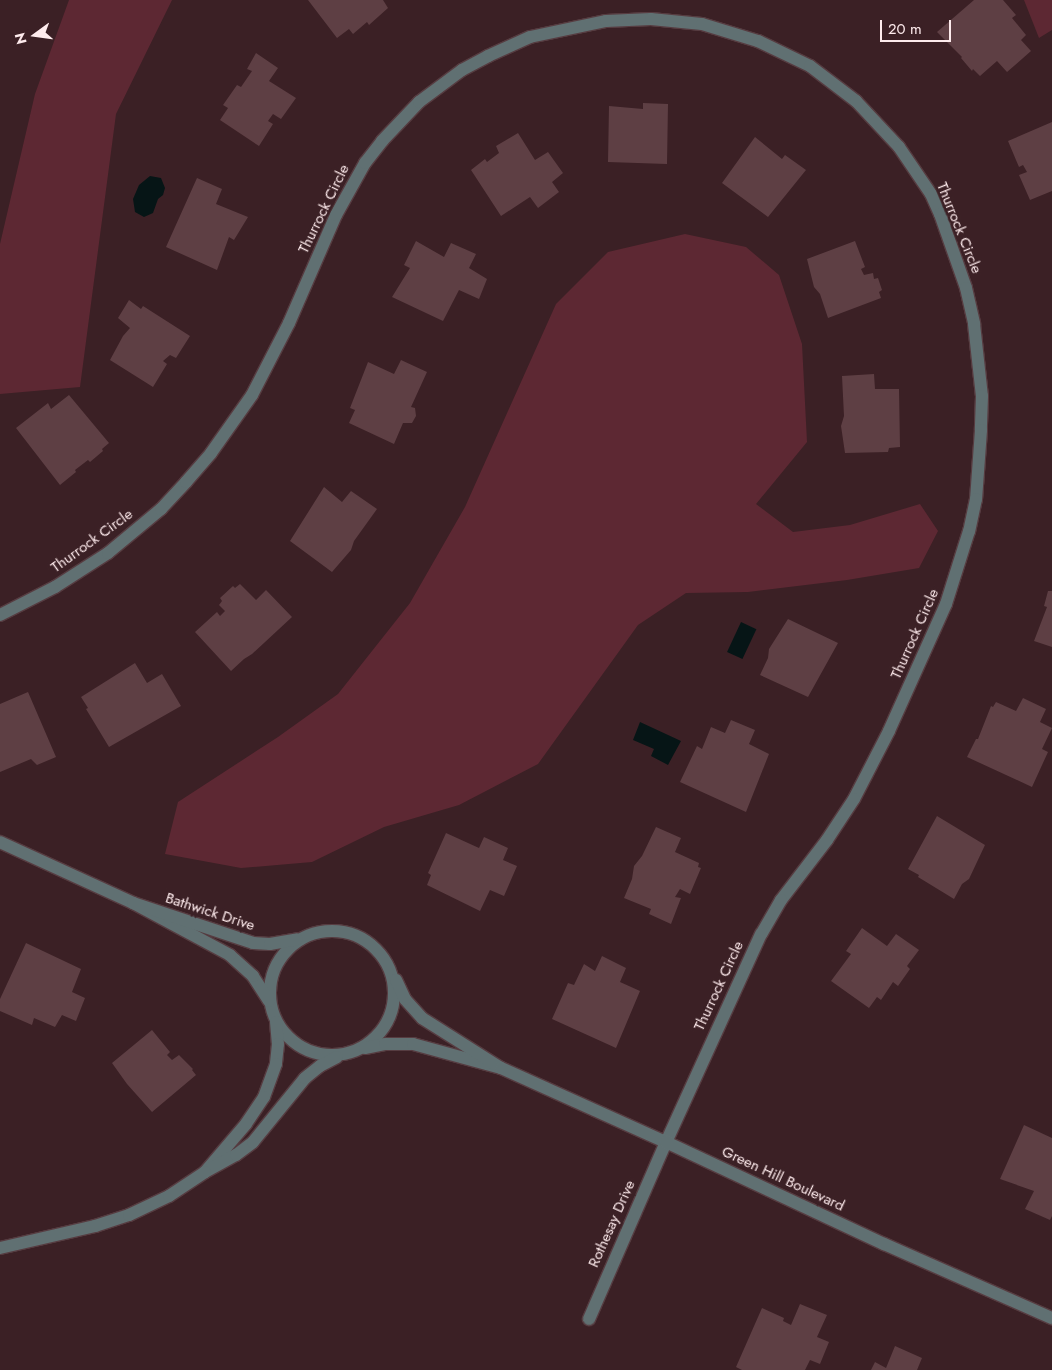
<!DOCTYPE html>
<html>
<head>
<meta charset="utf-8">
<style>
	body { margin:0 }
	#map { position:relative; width:1052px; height:1370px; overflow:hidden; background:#3b2025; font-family:Jost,sans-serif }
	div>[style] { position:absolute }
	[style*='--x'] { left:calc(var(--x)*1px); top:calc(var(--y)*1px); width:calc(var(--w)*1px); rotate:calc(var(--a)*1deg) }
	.green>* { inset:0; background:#5d2833 }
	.water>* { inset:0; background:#061516; transform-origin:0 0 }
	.building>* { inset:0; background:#5e3f44 }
	.roads { filter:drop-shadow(1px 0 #563c41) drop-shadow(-1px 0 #563c41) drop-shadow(0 1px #563c41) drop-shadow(0 -1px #563c41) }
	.minor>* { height:12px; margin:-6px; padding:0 6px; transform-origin:6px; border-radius:6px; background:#607072 }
	.minor>.ring { margin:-6px; padding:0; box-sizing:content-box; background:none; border:12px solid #607072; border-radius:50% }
	span { translate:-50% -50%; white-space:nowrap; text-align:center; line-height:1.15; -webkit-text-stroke:5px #3b2025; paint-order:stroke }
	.street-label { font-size:15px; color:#feebed }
	.north { position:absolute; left:10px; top:10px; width:50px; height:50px; -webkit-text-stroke:4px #3b2025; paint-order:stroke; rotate:256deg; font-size:14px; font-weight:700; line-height:20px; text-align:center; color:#feebed }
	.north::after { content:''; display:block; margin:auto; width:18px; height:22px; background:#feebed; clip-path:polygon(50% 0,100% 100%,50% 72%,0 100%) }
	.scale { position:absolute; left:880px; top:20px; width:71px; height:22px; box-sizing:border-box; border:2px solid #feebed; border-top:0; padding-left:6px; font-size:15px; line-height:18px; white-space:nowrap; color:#feebed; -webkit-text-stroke:4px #3b2025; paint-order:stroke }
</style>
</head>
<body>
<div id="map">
	<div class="green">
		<i style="clip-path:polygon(69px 0,172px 0,116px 114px,80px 387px,0 394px,0 244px,35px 94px)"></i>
		<i style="clip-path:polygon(1024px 0,1052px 0,1052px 30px,1039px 38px)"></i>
		<i style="clip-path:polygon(685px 234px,746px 247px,779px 275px,802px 344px,807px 442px,756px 504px,793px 532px,850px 525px,920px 504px,938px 531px,919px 568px,847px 580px,748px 592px,686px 593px,638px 625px,538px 764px,459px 805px,384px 827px,312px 862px,241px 868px,165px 854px,178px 802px,278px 737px,338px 694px,410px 603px,465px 507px,556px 304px,608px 252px)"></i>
	</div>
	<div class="water">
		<i style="clip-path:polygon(150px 176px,161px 178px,165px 188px,163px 195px,158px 199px,153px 213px,144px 217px,135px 212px,133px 199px,139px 185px)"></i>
		<i style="left:741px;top:622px;width:17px;height:33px;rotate:25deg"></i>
		<i style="clip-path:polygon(640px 722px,681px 741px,668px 765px,651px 756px,654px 749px,633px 740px)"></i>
	</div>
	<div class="building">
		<i style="clip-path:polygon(308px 0,383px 0,388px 8px,369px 25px,367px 22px,353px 34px,349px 29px,337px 38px)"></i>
		<i style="clip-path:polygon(974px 0,1003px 0,1016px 15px,1012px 18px,1026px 35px,1021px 40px,1031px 51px,1007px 72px,997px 61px,980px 76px,973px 69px,972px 71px,961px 58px,962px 57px,937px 32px)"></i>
		<i style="clip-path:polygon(256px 53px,278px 68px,269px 81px,296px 98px,281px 119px,273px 114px,268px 121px,273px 124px,259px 146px,220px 120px,228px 108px,223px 105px,237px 85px,241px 87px,252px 71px,247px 69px)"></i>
		<i style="clip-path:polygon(643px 103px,668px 104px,667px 164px,608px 162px,609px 106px,643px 109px)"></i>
		<i style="clip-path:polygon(1052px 122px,1052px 191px,1030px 200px,1019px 175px,1027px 172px,1023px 165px,1019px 167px,1008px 141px)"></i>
		<i style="clip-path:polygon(518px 133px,535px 160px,548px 152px,563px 173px,552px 182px,559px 192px,538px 208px,530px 197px,501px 216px,471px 170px,485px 159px,487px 162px,499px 153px,496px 146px)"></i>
		<i style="clip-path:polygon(755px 137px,782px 159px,785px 155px,806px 170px,768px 217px,722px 183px)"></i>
		<i style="clip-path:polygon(197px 178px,222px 189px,216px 204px,248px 217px,234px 240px,229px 237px,217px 270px,166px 247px)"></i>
		<i style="clip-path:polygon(416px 241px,444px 257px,451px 243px,476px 254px,469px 268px,487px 279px,479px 299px,459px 290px,443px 321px,392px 297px,410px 268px,404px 265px)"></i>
		<i style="clip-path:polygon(855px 241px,865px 267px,861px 269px,864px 275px,873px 273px,874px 279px,878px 278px,882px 290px,879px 292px,881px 298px,828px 318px,820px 294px,814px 287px,807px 259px)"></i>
		<i style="clip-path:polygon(129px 300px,141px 309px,143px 306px,190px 336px,176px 358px,170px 355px,163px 361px,167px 364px,153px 387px,110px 360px,123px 336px,130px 328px,118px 318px)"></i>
		<i style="clip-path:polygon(401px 360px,427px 372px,411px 407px,415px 408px,416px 416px,412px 423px,403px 423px,394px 444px,349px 423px,355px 410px,350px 408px,368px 362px,394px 374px)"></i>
		<i style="clip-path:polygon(874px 374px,875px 389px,899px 389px,900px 447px,889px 448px,888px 452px,845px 453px,841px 426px,844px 416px,842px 376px)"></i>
		<i style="clip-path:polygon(69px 395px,109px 443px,102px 449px,103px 451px,90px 462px,88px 460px,75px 470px,76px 472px,60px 485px,16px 428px,48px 403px,51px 409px)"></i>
		<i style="clip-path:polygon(324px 487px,342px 502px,351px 491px,377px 509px,354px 541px,351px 550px,332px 572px,290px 541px)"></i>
		<i style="clip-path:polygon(240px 584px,256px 600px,266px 590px,292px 617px,252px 654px,244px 659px,231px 671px,195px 632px,217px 612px,220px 616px,225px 611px,219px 605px,222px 601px,220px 598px,233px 586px,235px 588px)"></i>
		<i style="clip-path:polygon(1048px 591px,1052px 591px,1052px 647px,1034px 641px,1047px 607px,1044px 606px)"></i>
		<i style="clip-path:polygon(788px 619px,838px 643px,808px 697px,760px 675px,768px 658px,769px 649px)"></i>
		<i style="clip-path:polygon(135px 663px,147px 683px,162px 674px,181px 706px,109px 747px,86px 709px,88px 708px,81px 697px)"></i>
		<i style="clip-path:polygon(28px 692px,56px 757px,37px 765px,31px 759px,0 772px,0 704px)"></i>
		<i style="clip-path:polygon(1023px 698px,1046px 709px,1040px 722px,1052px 728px,1042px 749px,1048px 752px,1032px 787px,967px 757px,976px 739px,978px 739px,991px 706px,993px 707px,996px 702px,1016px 711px)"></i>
		<i style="clip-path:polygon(731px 720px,755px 730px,749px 744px,769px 754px,746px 812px,680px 782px,697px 746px,702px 749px,711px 727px,725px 733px)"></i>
		<i style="clip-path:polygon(937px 816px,985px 845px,969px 879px,962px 884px,954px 899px,918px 877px,919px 875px,908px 869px)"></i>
		<i style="clip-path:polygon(656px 827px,681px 838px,675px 852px,699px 863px,698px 867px,701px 868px,690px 894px,680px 889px,675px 897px,681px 898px,671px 924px,649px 914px,651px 909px,624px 898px,632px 879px,634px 866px,642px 856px)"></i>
		<i style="clip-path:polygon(446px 833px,479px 848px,484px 837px,508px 848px,503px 860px,517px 866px,504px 896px,490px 890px,480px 911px,427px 885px,431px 875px,428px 873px)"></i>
		<i style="clip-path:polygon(862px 928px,887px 946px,896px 934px,919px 950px,907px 966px,910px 969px,898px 986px,893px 982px,881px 1000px,877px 997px,869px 1008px,831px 981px,851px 954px,846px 951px)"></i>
		<i style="clip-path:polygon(26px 943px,81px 969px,72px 992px,85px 998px,76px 1021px,62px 1015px,55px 1027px,34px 1018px,32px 1025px,0 1011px,0 999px)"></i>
		<i style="clip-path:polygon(602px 956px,626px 968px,620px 982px,640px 991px,616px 1048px,552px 1019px,568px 983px,574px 985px,584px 964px,595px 971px)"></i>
		<i style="clip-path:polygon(152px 1030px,170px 1052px,167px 1055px,172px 1060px,179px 1055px,193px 1069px,192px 1070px,196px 1075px,152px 1112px,127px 1084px,112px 1063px)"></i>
		<i style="clip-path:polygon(1024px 1125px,1052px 1138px,1052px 1216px,1050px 1220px,1025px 1209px,1034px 1191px,1000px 1179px)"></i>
		<i style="clip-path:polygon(800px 1304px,827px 1315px,817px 1337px,829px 1342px,820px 1364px,810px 1360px,805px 1370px,742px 1370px,736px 1367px,762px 1308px,784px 1318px,783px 1321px,791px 1325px)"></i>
		<i style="clip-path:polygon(895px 1346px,922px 1358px,917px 1370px,871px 1370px,875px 1362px,886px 1368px)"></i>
	</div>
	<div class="roads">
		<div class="minor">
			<i style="--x:0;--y:615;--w:62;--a:-27"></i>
			<i style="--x:55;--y:587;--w:63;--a:-32.7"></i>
			<i style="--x:108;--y:553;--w:69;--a:-39.7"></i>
			<i style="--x:161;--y:509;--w:37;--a:-47"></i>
			<i style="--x:186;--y:482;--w:38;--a:-49"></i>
			<i style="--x:211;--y:453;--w:71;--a:-54.7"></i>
			<i style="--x:252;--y:395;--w:81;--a:-62.8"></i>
			<i style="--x:289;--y:323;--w:118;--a:-66.5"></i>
			<i style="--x:336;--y:215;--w:60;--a:-60.9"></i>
			<i style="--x:365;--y:163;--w:28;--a:-52"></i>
			<i style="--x:382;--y:141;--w:54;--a:-46.5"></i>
			<i style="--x:419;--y:102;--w:54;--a:-36.7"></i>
			<i style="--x:462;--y:70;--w:30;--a:-28"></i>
			<i style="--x:488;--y:56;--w:46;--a:-24.3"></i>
			<i style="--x:530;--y:37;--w:78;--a:-11.9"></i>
			<i style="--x:606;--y:21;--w:45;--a:-2.5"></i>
			<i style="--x:651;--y:19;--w:51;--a:5.6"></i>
			<i style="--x:702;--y:24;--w:59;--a:16.9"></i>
			<i style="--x:758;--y:41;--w:58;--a:25.7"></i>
			<i style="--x:810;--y:66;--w:58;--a:37.3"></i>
			<i style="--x:856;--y:101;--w:63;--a:46.9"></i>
			<i style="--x:899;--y:147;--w:57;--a:55.8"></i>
			<i style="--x:931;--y:194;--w:22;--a:66"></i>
			<i style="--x:940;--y:214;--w:78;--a:70.6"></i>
			<i style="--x:966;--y:288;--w:37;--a:77"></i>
			<i style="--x:974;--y:324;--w:72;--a:83.7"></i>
			<i style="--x:982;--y:396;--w:34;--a:92"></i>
			<i style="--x:981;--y:430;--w:69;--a:94.1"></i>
			<i style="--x:976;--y:499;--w:33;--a:102"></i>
			<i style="--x:969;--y:531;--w:77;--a:107.5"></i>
			<i style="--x:946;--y:604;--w:139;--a:114.2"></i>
			<i style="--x:889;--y:731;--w:76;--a:117.2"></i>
			<i style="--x:854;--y:799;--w:49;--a:123.4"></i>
			<i style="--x:827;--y:840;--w:76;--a:127.5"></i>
			<i style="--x:781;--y:900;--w:39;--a:120"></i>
			<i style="--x:761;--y:934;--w:229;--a:114.5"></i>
			<i style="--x:666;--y:1142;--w:193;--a:113.5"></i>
			<i style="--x:0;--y:842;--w:146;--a:24.6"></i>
			<i class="ring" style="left:270px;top:931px;width:112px;height:112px"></i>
			<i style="--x:269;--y:1001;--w:30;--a:-123"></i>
			<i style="--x:253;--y:976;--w:31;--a:-138"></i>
			<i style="--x:230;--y:955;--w:110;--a:-151.8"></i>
			<i style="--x:133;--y:903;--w:126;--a:18.4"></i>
			<i style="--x:253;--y:943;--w:17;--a:3"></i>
			<i style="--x:270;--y:944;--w:27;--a:-10"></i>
			<i style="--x:276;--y:1022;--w:22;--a:85"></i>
			<i style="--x:278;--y:1044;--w:20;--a:96"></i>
			<i style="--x:276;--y:1064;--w:35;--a:110"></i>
			<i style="--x:264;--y:1097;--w:32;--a:124"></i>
			<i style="--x:246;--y:1124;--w:63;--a:130.5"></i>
			<i style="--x:205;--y:1172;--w:35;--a:-29"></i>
			<i style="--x:236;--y:1155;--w:21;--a:-37"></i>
			<i style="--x:253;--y:1142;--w:82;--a:-50.9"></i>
			<i style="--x:305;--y:1078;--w:19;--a:-39"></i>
			<i style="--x:320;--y:1066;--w:19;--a:-28"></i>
			<i style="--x:365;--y:1048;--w:20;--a:-11"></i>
			<i style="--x:385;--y:1044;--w:28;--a:0"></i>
			<i style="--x:413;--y:1044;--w:91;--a:15.3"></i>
			<i style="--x:501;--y:1068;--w:93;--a:-147.7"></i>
			<i style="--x:422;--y:1018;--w:25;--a:-132"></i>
			<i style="--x:405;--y:999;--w:21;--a:-115"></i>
			<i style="--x:501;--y:1068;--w:181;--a:24.2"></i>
			<i style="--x:666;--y:1142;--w:241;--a:25.1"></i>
			<i style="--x:884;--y:1244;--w:184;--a:23.8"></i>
			<i style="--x:0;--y:1248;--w:98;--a:-13"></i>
			<i style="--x:95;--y:1226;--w:36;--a:-18"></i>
			<i style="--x:129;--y:1215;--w:44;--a:-25.4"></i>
			<i style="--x:169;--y:1196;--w:43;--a:-33.7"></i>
		</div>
	</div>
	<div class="street-label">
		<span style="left:324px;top:209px;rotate:-64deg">Thurrock Circle</span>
		<span style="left:959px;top:228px;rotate:68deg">Thurrock Circle</span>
		<span style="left:92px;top:541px;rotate:-36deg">Thurrock Circle</span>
		<span style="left:915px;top:634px;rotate:-66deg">Thurrock Circle</span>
		<span style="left:210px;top:912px;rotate:18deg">Bathwick Drive</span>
		<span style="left:719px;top:986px;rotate:-65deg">Thurrock Circle</span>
		<span style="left:783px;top:1179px;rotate:25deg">Green Hill Boulevard</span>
		<span style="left:612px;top:1224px;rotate:-66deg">Rothesay Drive</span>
	</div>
	<div class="north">N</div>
	<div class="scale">20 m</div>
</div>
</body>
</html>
